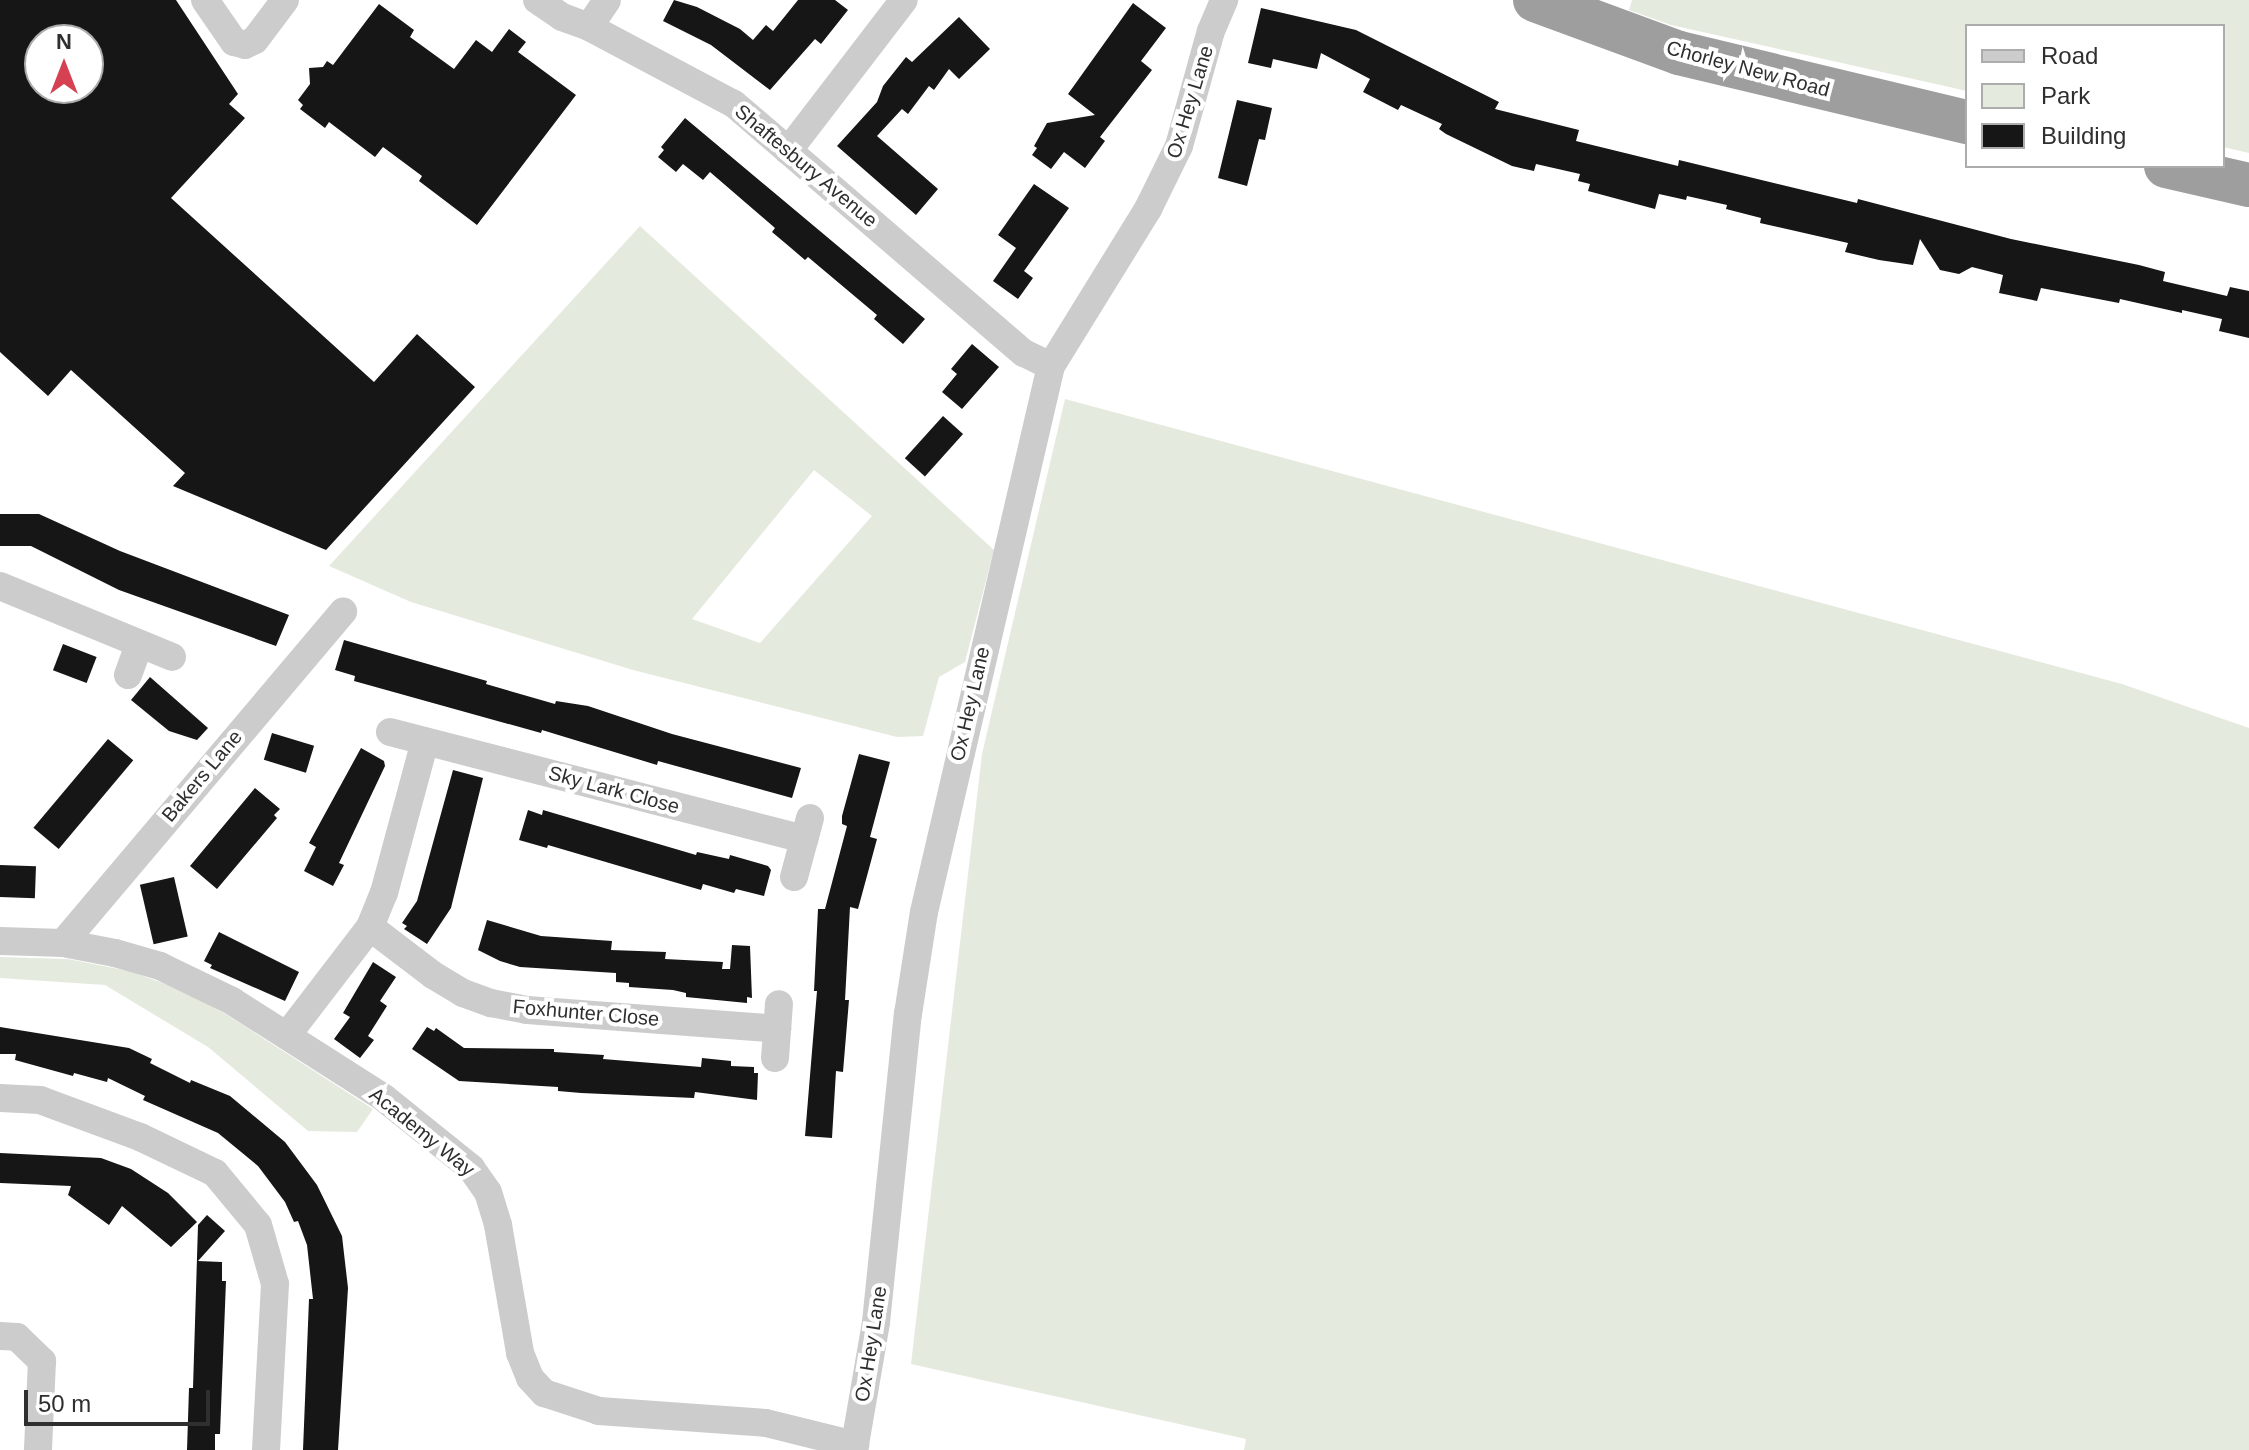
<!DOCTYPE html>
<html>
<head>
<meta charset="utf-8">
<style>
	body { margin:0 }
	#map { position:relative; width:2249px; height:1450px; overflow:hidden; background:#fff; font-family:Helvetica,sans-serif }
	div>[style] { position:absolute }
	[style*='--x'] { left:calc(var(--x)*1px); top:calc(var(--y)*1px); width:calc(var(--w)*1px); rotate:calc(var(--a)*1deg) }
	.green>* { inset:0; background:#e5eade }
	.building>* { inset:0; background:#161616; transform-origin:0 0 }
	.minor>* { height:28px; margin:-14px; padding:0 14px; transform-origin:14px; border-radius:14px; background:#ccc }
	.trunk>* { height:44px; margin:-22px; padding:0 22px; transform-origin:22px; border-radius:22px; background:#9e9e9e }
	span { translate:-50% -50%; white-space:nowrap; text-align:center; line-height:1.15; -webkit-text-stroke:8px #fff; paint-order:stroke }
	.street-label { font-size:20px; color:#2f2f2f }
	.legend { position:absolute; left:1965px; top:24px; width:260px; height:144px; box-sizing:border-box; background:#fff; border:2px solid #acacac; margin:0; padding:10px 14px; list-style:none; font-size:24px; color:#2f2f2f }
	.legend li { display:flex; align-items:center; gap:16px; height:40px }
	.legend b { width:40px; border:2px solid #acacac }
	.north { position:absolute; left:24px; top:24px; width:80px; height:80px; box-sizing:border-box; background:#fff; border:2px solid #acacac; border-radius:50%; rotate:0deg; font-size:22px; font-weight:700; line-height:32px; text-align:center; color:#2f2f2f }
	.north::after { content:''; display:block; margin:auto; width:28px; height:36px; background:#d54152; clip-path:polygon(50% 0,100% 100%,50% 72%,0 100%) }
	.scale { position:absolute; left:24px; top:1390px; width:186px; height:36px; box-sizing:border-box; border:4px solid #2f2f2f; border-top:0; padding-left:10px; font-size:24px; line-height:28px; white-space:nowrap; color:#2f2f2f; -webkit-text-stroke:6px #fff; paint-order:stroke }
</style>
</head>
<body>
<div id="map">
	<div class="green">
		<i style="clip-path:polygon(1632px 0,2249px 0,2249px 153px,2223px 147px,2223px 26px,1967px 26px,1967px 91px,1671px 25px,1629px 10px)"></i>
		<i style="clip-path:polygon(evenodd,640px 226px,994px 550px,965px 662px,939px 677px,923px 736px,897px 737px,633px 670px,411px 602px,329px 566px,640px 226px,814px 470px,872px 516px,760px 643px,692px 619px,814px 470px)"></i>
		<i style="clip-path:polygon(1065px 399px,2122px 684px,2249px 728px,2249px 1450px,1244px 1450px,1246px 1439px,911px 1364px,982px 754px)"></i>
		<i style="clip-path:polygon(0 957px,68px 959px,129px 971px,180px 989px,229px 1016px,373px 1109px,357px 1132px,308px 1131px,208px 1047px,105px 985px,0 978px)"></i>
	</div>
	<div class="building">
		<i style="clip-path:polygon(evenodd,0 0,176px 0,238px 94px,229px 104px,245px 118px,171px 198px,374px 382px,417px 334px,475px 387px,326px 550px,173px 486px,185px 473px,71px 370px,48px 396px,0 352px,0 0,40px 40px,88px 40px,88px 88px,40px 88px,40px 40px)"></i>
		<i style="clip-path:polygon(674px 0,697px 7px,740px 29px,753px 40px,766px 25px,773px 31px,798px 0,835px 0,848px 10px,821px 44px,815px 39px,770px 90px,711px 45px,663px 21px)"></i>
		<i style="clip-path:polygon(1133px 3px,1166px 28px,1141px 61px,1152px 70px,1100px 137px,1105px 141px,1085px 168px,1064px 152px,1051px 169px,1032px 155px,1037px 148px,1034px 146px,1047px 123px,1095px 115px,1068px 94px)"></i>
		<i style="clip-path:polygon(379px 4px,414px 30px,410px 37px,454px 69px,476px 40px,492px 52px,509px 29px,526px 42px,518px 52px,576px 95px,477px 225px,419px 181px,422px 176px,383px 147px,375px 157px,329px 122px,325px 128px,300px 109px,303px 105px,298px 100px,310px 84px,309px 68px,323px 67px,327px 61px,333px 65px)"></i>
		<i style="clip-path:polygon(1261px 8px,1356px 30px,1499px 102px,1495px 109px,1579px 130px,1576px 141px,1678px 166px,1679px 160px,1857px 203px,1858px 199px,2011px 239px,2139px 265px,2165px 272px,2163px 281px,2227px 296px,2230px 287px,2249px 291px,2249px 338px,2219px 331px,2222px 319px,2182px 310px,2182px 313px,2120px 299px,2119px 303px,2041px 288px,2037px 301px,1999px 293px,2003px 275px,1972px 267px,1959px 274px,1940px 270px,1920px 239px,1913px 265px,1879px 260px,1845px 252px,1848px 243px,1760px 223px,1761px 218px,1726px 209px,1727px 205px,1687px 196px,1686px 200px,1659px 194px,1655px 209px,1588px 191px,1590px 184px,1578px 181px,1580px 174px,1536px 164px,1534px 171px,1512px 166px,1446px 134px,1439px 129px,1442px 124px,1401px 105px,1398px 110px,1363px 92px,1370px 79px,1321px 53px,1317px 69px,1273px 59px,1271px 68px,1248px 63px)"></i>
		<i style="clip-path:polygon(959px 17px,990px 49px,959px 79px,949px 69px,934px 90px,929px 86px,908px 114px,902px 109px,877px 136px,938px 189px,916px 215px,837px 146px,877px 102px,883px 86px,906px 57px,912px 62px)"></i>
		<i style="clip-path:polygon(1237px 100px,1272px 108px,1265px 140px,1259px 139px,1247px 186px,1218px 178px)"></i>
		<i style="clip-path:polygon(685px 118px,925px 319px,903px 344px,874px 319px,877px 315px,808px 257px,805px 260px,791px 248px,772px 232px,775px 228px,710px 172px,703px 180px,683px 164px,676px 172px,658px 157px,664px 150px,661px 147px)"></i>
		<i style="clip-path:polygon(1034px 184px,1069px 208px,1024px 271px,1033px 278px,1018px 299px,993px 281px,1016px 248px,998px 235px)"></i>
		<i style="clip-path:polygon(972px 344px,999px 367px,962px 409px,942px 392px,957px 374px,951px 369px)"></i>
		<i style="left:943px;top:416px;width:27px;height:57px;rotate:42deg"></i>
		<i style="clip-path:polygon(0 514px,39px 514px,120px 551px,289px 615px,276px 646px,119px 590px,31px 546px,0 546px)"></i>
		<i style="clip-path:polygon(344px 640px,487px 681px,486px 684px,555px 704px,556px 701px,588px 706px,672px 734px,801px 768px,792px 798px,658px 761px,657px 765px,542px 730px,541px 733px,354px 681px,355px 676px,335px 670px)"></i>
		<i style="left:63px;top:644px;width:36px;height:28px;rotate:21deg"></i>
		<i style="clip-path:polygon(150px 677px,208px 728px,197px 740px,169px 731px,131px 700px)"></i>
		<i style="left:272px;top:733px;width:44px;height:28px;rotate:17deg"></i>
		<i style="left:108px;top:739px;width:33px;height:116px;rotate:40deg"></i>
		<i style="clip-path:polygon(361px 748px,384px 761px,385px 766px,339px 863px,344px 865px,333px 886px,304px 871px,316px 847px,309px 843px)"></i>
		<i style="clip-path:polygon(859px 754px,890px 762px,870px 837px,877px 839px,858px 909px,850px 907px,845px 1000px,849px 1000px,843px 1072px,836px 1071px,832px 1138px,805px 1136px,817px 991px,814px 991px,818px 909px,825px 909px,847px 826px,842px 824px,842px 816px)"></i>
		<i style="clip-path:polygon(453px 770px,483px 778px,451px 908px,427px 944px,404px 929px,407px 926px,402px 923px,417px 901px)"></i>
		<i style="clip-path:polygon(255px 788px,280px 809px,274px 815px,277px 818px,217px 889px,190px 866px)"></i>
		<i style="clip-path:polygon(528px 810px,542px 815px,543px 810px,696px 855px,697px 852px,729px 859px,730px 855px,768px 866px,771px 870px,764px 896px,736px 889px,734px 893px,703px 884px,701px 890px,548px 845px,547px 848px,519px 840px)"></i>
		<i style="left:0;top:865px;width:36px;height:32px;rotate:2deg"></i>
		<i style="left:174px;top:877px;width:61px;height:35px;rotate:77deg"></i>
		<i style="clip-path:polygon(487px 920px,541px 936px,612px 941px,611px 950px,666px 952px,665px 959px,723px 962px,722px 969px,730px 969px,732px 945px,750px 946px,752px 998px,747px 997px,747px 1003px,686px 997px,686px 993px,673px 990px,629px 987px,629px 983px,616px 982px,616px 973px,520px 967px,500px 961px,478px 950px)"></i>
		<i style="clip-path:polygon(219px 932px,299px 972px,285px 1001px,210px 968px,212px 965px,204px 961px)"></i>
		<i style="clip-path:polygon(373px 962px,396px 977px,380px 1001px,387px 1006px,368px 1036px,374px 1040px,360px 1058px,334px 1039px,350px 1017px,343px 1013px)"></i>
		<i style="clip-path:polygon(0 1027px,129px 1048px,152px 1059px,150px 1063px,190px 1083px,191px 1080px,230px 1096px,285px 1142px,317px 1185px,342px 1236px,348px 1288px,338px 1450px,303px 1450px,309px 1299px,313px 1299px,307px 1245px,298px 1221px,294px 1222px,285px 1202px,258px 1166px,218px 1133px,143px 1100px,145px 1096px,108px 1078px,107px 1082px,74px 1073px,73px 1076px,15px 1060px,16px 1054px,0 1054px)"></i>
		<i style="clip-path:polygon(427px 1027px,434px 1031px,436px 1028px,464px 1048px,554px 1049px,554px 1052px,604px 1055px,603px 1059px,701px 1067px,702px 1058px,731px 1061px,731px 1066px,754px 1067px,754px 1073px,758px 1073px,757px 1100px,695px 1092px,694px 1098px,581px 1093px,558px 1091px,558px 1087px,459px 1081px,412px 1049px)"></i>
		<i style="clip-path:polygon(0 1153px,101px 1158px,131px 1169px,168px 1193px,197px 1222px,171px 1247px,122px 1206px,109px 1225px,68px 1195px,71px 1186px,0 1183px)"></i>
		<i style="clip-path:polygon(207px 1215px,225px 1231px,198px 1261px,222px 1262px,222px 1281px,226px 1281px,220px 1434px,215px 1434px,215px 1450px,187px 1450px,189px 1388px,193px 1388px,198px 1225px)"></i>
	</div>
	<div class="minor">
		<i style="--x:205;--y:0;--w:51;--a:55.4"></i>
		<i style="--x:234;--y:42;--w:11;--a:15"></i>
		<i style="--x:245;--y:45;--w:11;--a:-27"></i>
		<i style="--x:255;--y:40;--w:50;--a:-53.1"></i>
		<i style="--x:537;--y:0;--w:30;--a:34"></i>
		<i style="--x:562;--y:17;--w:29;--a:20"></i>
		<i style="--x:589;--y:27;--w:164;--a:28"></i>
		<i style="--x:734;--y:104;--w:382;--a:40.7"></i>
		<i style="--x:1024;--y:353;--w:30;--a:26"></i>
		<i style="--x:589;--y:27;--w:32;--a:-56"></i>
		<i style="--x:788;--y:151;--w:190;--a:-52.5"></i>
		<i style="--x:0;--y:586;--w:186;--a:22.4"></i>
		<i style="--x:128;--y:675;--w:33;--a:-70"></i>
		<i style="--x:390;--y:732;--w:428;--a:14.5"></i>
		<i style="--x:794;--y:877;--w:61;--a:-74.8"></i>
		<i style="--x:370;--y:927;--w:79;--a:37.3"></i>
		<i style="--x:433;--y:975;--w:35;--a:31"></i>
		<i style="--x:463;--y:993;--w:30;--a:20"></i>
		<i style="--x:491;--y:1003;--w:37;--a:11"></i>
		<i style="--x:527;--y:1010;--w:251;--a:4.3"></i>
		<i style="--x:0;--y:941;--w:63;--a:1.8"></i>
		<i style="--x:63;--y:943;--w:53;--a:10.9"></i>
		<i style="--x:115;--y:953;--w:47;--a:16.1"></i>
		<i style="--x:160;--y:966;--w:80;--a:25.9"></i>
		<i style="--x:232;--y:1001;--w:180;--a:32.5"></i>
		<i style="--x:384;--y:1098;--w:112;--a:38.8"></i>
		<i style="--x:471;--y:1168;--w:29;--a:55"></i>
		<i style="--x:488;--y:1192;--w:34;--a:73"></i>
		<i style="--x:498;--y:1225;--w:130;--a:80.2"></i>
		<i style="--x:520;--y:1353;--w:27;--a:68"></i>
		<i style="--x:530;--y:1378;--w:21;--a:47"></i>
		<i style="--x:544;--y:1393;--w:58;--a:18.1"></i>
		<i style="--x:599;--y:1411;--w:167;--a:4.1"></i>
		<i style="--x:766;--y:1423;--w:92;--a:13.9"></i>
		<i style="--x:63;--y:943;--w:434;--a:-49.8"></i>
		<i style="--x:288;--y:1034;--w:135;--a:-52.5"></i>
		<i style="--x:370;--y:927;--w:37;--a:-68"></i>
		<i style="--x:384;--y:893;--w:157;--a:-74.9"></i>
		<i style="--x:775;--y:1058;--w:54;--a:-85.8"></i>
		<i style="--x:0;--y:1098;--w:40;--a:2.9"></i>
		<i style="--x:40;--y:1100;--w:107;--a:20.3"></i>
		<i style="--x:140;--y:1137;--w:83;--a:25.6"></i>
		<i style="--x:215;--y:1173;--w:67;--a:50.4"></i>
		<i style="--x:258;--y:1225;--w:61;--a:73.9"></i>
		<i style="--x:275;--y:1284;--w:166;--a:93.1"></i>
		<i style="--x:0;--y:1336;--w:17;--a:3"></i>
		<i style="--x:17;--y:1337;--w:35;--a:44"></i>
		<i style="--x:42;--y:1361;--w:89;--a:92.6"></i>
		<i style="--x:854;--y:1450;--w:130;--a:-80.2"></i>
		<i style="--x:876;--y:1322;--w:310;--a:-84.1"></i>
		<i style="--x:908;--y:1014;--w:103;--a:-81.1"></i>
		<i style="--x:924;--y:912;--w:561;--a:-76.91"></i>
		<i style="--x:1051;--y:366;--w:185;--a:-58.3"></i>
		<i style="--x:1148;--y:209;--w:70;--a:-63.8"></i>
		<i style="--x:1179;--y:146;--w:119;--a:-74.5"></i>
		<i style="--x:1211;--y:31;--w:34;--a:-67"></i>
	</div>
	<div class="trunk">
		<i style="--x:1535;--y:0;--w:153;--a:20.2"></i>
		<i style="--x:1679;--y:53;--w:296;--a:13.5"></i>
		<i style="--x:2166;--y:166;--w:85;--a:12.9"></i>
	</div>
	<div class="street-label">
		<span style="left:1748px;top:69px;rotate:15deg">Chorley New Road</span>
		<span style="left:1190px;top:102px;rotate:-73deg">Ox Hey Lane</span>
		<span style="left:806px;top:166px;rotate:40deg">Shaftesbury Avenue</span>
		<span style="left:970px;top:704px;rotate:-77deg">Ox Hey Lane</span>
		<span style="left:202px;top:776px;rotate:-50deg">Bakers Lane</span>
		<span style="left:614px;top:790px;rotate:15deg">Sky Lark Close</span>
		<span style="left:586px;top:1013px;rotate:5deg">Foxhunter Close</span>
		<span style="left:422px;top:1132px;rotate:39deg">Academy Way</span>
		<span style="left:871px;top:1344px;rotate:-81deg">Ox Hey Lane</span>
	</div>
	<ul class="legend">
	<li><b style="height:10px;background:#ccc"></b>Road</li>
	<li><b style="height:22px;background:#e5eade"></b>Park</li>
	<li><b style="height:22px;background:#161616"></b>Building</li>
	</ul>
	<div class="north">N</div>
	<div class="scale">50 m</div>
</div>
</body>
</html>
